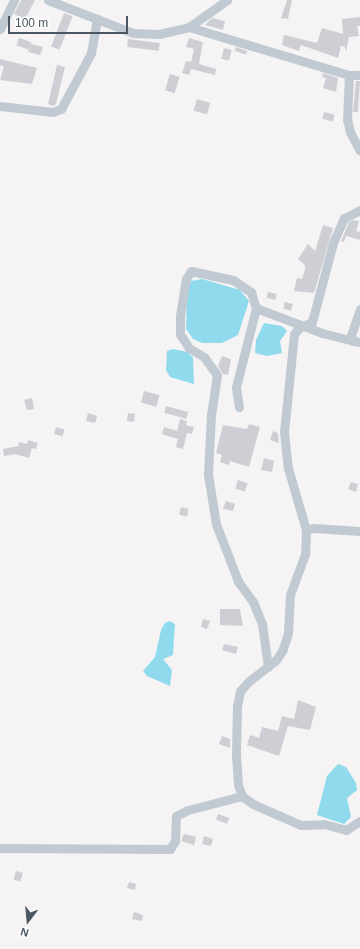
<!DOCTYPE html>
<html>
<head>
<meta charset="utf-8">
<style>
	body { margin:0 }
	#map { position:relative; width:360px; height:949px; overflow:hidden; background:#f5f3f3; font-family:Helvetica,sans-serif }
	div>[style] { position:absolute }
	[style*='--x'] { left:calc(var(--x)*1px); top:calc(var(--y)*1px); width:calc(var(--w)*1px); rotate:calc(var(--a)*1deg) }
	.water>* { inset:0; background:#90daee }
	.building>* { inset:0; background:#cdcfd5; transform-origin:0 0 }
	.minor>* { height:9px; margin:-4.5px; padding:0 4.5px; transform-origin:4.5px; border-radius:4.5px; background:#c1cad2 }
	span { translate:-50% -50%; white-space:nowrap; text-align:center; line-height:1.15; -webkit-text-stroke:3px #fff; paint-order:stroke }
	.north { position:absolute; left:8px; top:901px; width:40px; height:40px; -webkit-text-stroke:3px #fff; paint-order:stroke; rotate:196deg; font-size:11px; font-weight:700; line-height:16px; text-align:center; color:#4a5661 }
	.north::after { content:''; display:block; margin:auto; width:14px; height:18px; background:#4a5661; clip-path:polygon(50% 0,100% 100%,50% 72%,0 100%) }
	.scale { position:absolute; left:8px; top:16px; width:120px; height:18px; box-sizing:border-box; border:2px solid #4a5661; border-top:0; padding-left:5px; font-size:12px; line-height:14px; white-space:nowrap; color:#4a5661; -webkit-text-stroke:3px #fff; paint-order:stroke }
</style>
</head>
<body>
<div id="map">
	<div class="water">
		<i style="clip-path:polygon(202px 279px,240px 290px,249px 301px,238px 335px,222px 343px,202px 343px,193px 339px,186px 329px,187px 293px,191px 281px)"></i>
		<i style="clip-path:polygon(264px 323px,282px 326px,287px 331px,280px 341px,282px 353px,267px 356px,255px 353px,256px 340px)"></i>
		<i style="clip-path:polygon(173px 349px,188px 352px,193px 358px,194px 384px,170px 377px,166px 370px,167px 351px)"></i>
		<i style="clip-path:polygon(170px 621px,175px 624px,173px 655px,163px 659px,172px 670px,170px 686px,147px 676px,143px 671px,155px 657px,161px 630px,165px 623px)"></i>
		<i style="clip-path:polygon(338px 764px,346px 767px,356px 783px,357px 790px,347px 798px,351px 817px,344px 824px,317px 815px,327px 776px)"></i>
	</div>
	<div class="building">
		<i style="clip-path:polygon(21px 0,35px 0,25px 19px,14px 14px)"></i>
		<i style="clip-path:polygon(287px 0,292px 0,288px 19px,281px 18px)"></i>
		<i style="left:64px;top:13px;width:9px;height:36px;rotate:21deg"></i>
		<i style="clip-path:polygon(360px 17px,360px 26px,357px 26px,359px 36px,349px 37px,346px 52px,345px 47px,341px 46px,338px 58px,301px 45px,299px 51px,282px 45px,284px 35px,317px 43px,322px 28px,343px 34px,342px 19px)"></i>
		<i style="clip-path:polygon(212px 18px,225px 21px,223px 30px,205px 25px)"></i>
		<i style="left:19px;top:38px;width:13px;height:8px;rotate:18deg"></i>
		<i style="clip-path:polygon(189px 38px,203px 42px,199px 64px,216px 69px,215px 75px,191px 69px,189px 75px,182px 73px,186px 61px,191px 62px,194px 49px,186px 47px)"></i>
		<i style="left:128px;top:39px;width:32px;height:8px;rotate:7deg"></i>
		<i style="clip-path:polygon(31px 44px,43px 47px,40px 55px,28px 52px)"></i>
		<i style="left:236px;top:47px;width:12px;height:4px;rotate:20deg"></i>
		<i style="left:224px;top:48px;width:8px;height:11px;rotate:14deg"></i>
		<i style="clip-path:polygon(0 59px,37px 68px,32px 84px,0 80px,4px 67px,0 65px)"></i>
		<i style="clip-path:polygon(57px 65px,65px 67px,56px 104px,53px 106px,48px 104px)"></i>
		<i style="clip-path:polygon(323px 73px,338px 78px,336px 92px,323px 88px,326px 78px,322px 77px)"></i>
		<i style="left:170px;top:74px;width:10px;height:17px;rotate:17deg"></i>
		<i style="clip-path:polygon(356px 81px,360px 81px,358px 112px,353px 112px)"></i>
		<i style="left:197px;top:99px;width:14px;height:12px;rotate:17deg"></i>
		<i style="left:324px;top:112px;width:11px;height:7px;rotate:15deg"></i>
		<i style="clip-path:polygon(353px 220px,359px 221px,356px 231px,360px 232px,360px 240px,346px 236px,344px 242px,341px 241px,349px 222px)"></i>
		<i style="clip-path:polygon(323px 225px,333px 228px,314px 293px,294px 291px,297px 278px,302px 279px,305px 269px,305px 265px,298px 259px,308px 244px,315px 251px)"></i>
		<i style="left:268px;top:292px;width:9px;height:6px;rotate:13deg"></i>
		<i style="left:285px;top:302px;width:8px;height:7px;rotate:14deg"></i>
		<i style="clip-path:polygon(222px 356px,231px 359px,228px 375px,223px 374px,218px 366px)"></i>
		<i style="left:144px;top:391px;width:16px;height:12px;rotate:15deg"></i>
		<i style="clip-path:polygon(32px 398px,34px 409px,27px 410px,24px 400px)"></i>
		<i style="left:166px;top:406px;width:23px;height:7px;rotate:15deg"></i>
		<i style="clip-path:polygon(88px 413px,97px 416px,95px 423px,86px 421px)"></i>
		<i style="left:128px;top:413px;width:7px;height:8px;rotate:8deg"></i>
		<i style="clip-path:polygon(180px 419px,187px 421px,186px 425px,194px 427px,192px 434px,187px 433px,183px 449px,176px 447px,178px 439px,162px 434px,164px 427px,177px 431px)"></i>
		<i style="clip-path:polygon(249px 424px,260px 427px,249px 467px,230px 461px,229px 465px,220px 462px,222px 455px,216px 453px,223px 425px,247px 429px)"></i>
		<i style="left:56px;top:427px;width:9px;height:7px;rotate:18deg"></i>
		<i style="clip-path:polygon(273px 431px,278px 433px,279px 443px,270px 440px)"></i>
		<i style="clip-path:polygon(28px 440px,38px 443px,36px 449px,32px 448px,29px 458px,15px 454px,4px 456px,3px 449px,18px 446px,19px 442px,27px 444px)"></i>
		<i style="clip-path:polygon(264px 458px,274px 461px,272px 472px,261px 470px)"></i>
		<i style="left:238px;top:480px;width:10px;height:9px;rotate:17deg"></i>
		<i style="clip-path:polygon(351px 482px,358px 484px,356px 492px,348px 489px)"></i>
		<i style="clip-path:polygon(226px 501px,235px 504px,233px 511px,223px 509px)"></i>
		<i style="left:181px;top:507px;width:8px;height:8px;rotate:14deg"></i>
		<i style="clip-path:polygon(220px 609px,240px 609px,243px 626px,220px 625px)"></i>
		<i style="clip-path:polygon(203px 619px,210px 621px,207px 629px,201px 627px)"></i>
		<i style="clip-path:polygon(224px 644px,238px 647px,236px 654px,222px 650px)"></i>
		<i style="clip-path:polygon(298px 700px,316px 707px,310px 730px,288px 726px,279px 756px,247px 745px,250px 735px,259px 738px,262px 727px,278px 731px,282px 716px,294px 719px)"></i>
		<i style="clip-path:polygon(222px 736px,230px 739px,230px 748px,219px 744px)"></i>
		<i style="left:218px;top:814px;width:12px;height:6px;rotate:20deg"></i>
		<i style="clip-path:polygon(184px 834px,196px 837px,194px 845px,181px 841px)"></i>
		<i style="clip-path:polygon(204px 836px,213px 839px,211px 846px,202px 844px)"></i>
		<i style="left:16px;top:871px;width:7px;height:9px;rotate:16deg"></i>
		<i style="clip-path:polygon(129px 882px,136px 884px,135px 890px,127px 888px)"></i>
		<i style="clip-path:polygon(134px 912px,143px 915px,142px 921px,132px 919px)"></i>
	</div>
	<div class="minor">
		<i style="--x:48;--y:0;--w:91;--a:21.2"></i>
		<i style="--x:133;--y:33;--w:26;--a:2"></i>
		<i style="--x:159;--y:34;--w:31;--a:-13"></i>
		<i style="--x:189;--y:27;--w:47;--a:-35.4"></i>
		<i style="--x:189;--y:27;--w:167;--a:16.7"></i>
		<i style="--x:349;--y:75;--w:11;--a:0"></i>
		<i style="--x:0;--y:29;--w:32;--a:-64"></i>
		<i style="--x:349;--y:75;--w:44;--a:92.6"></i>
		<i style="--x:347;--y:119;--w:13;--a:77"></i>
		<i style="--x:350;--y:132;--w:21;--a:62"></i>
		<i style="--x:0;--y:106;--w:53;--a:6.5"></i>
		<i style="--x:53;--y:112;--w:9;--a:-21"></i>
		<i style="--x:61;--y:109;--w:64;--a:-61.8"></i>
		<i style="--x:91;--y:53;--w:35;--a:-80"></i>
		<i style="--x:360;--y:210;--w:18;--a:153"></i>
		<i style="--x:344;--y:218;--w:27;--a:114"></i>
		<i style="--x:333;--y:243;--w:82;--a:104.9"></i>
		<i style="--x:312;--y:322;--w:13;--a:157"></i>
		<i style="--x:300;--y:327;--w:9;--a:131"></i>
		<i style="--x:294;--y:334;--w:99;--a:95.8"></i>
		<i style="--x:284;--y:432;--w:36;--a:84"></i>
		<i style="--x:288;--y:468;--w:65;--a:73.8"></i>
		<i style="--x:306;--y:530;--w:24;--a:92"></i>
		<i style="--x:305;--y:554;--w:44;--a:110.1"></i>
		<i style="--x:290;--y:595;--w:38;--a:93"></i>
		<i style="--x:288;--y:633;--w:19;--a:108"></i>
		<i style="--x:282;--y:651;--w:11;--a:124"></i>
		<i style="--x:276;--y:660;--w:34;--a:142"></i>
		<i style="--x:249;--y:681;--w:13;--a:132"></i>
		<i style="--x:240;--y:691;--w:15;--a:101"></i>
		<i style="--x:237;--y:706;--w:49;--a:91.2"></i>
		<i style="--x:236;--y:755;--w:30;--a:86"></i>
		<i style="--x:238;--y:785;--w:12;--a:70"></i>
		<i style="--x:242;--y:796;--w:14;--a:36"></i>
		<i style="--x:253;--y:804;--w:52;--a:23.6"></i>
		<i style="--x:301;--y:825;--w:23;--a:-2"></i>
		<i style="--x:324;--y:824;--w:23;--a:15"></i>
		<i style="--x:346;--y:830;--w:17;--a:-33"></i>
		<i style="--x:360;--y:309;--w:28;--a:109"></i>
		<i style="--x:351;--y:335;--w:6;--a:72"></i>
		<i style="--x:353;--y:341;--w:7;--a:8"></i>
		<i style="--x:239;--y:407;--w:20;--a:-99"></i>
		<i style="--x:236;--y:387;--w:81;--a:-75.8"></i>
		<i style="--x:306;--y:530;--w:7;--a:-16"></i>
		<i style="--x:313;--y:528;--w:47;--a:3.7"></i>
		<i style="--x:268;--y:667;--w:43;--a:-97.9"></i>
		<i style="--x:262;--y:624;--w:24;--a:-112"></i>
		<i style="--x:253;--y:602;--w:26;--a:-126"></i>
		<i style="--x:238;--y:581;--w:61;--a:-111.1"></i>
		<i style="--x:216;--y:524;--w:51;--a:-99.1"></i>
		<i style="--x:208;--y:474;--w:59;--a:-87.1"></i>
		<i style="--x:211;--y:415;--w:40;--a:-81.5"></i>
		<i style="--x:217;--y:375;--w:22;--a:-126"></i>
		<i style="--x:204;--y:357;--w:17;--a:-149"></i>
		<i style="--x:189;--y:348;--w:17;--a:-123"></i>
		<i style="--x:180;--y:334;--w:18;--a:-90"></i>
		<i style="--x:180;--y:316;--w:37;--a:-81"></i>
		<i style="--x:186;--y:279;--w:9;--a:-58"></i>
		<i style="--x:191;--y:271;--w:43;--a:12.1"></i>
		<i style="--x:233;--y:280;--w:22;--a:34"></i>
		<i style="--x:251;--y:292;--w:17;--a:73"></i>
		<i style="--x:256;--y:308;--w:71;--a:20.7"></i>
		<i style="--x:322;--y:333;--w:32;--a:14"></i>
		<i style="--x:0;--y:848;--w:170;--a:0.3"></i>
		<i style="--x:170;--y:849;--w:9;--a:-58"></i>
		<i style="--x:175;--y:841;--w:25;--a:-88"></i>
		<i style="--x:176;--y:816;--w:13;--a:-27"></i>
		<i style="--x:188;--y:810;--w:56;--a:-14.5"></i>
	</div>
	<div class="north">N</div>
	<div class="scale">100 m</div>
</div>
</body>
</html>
